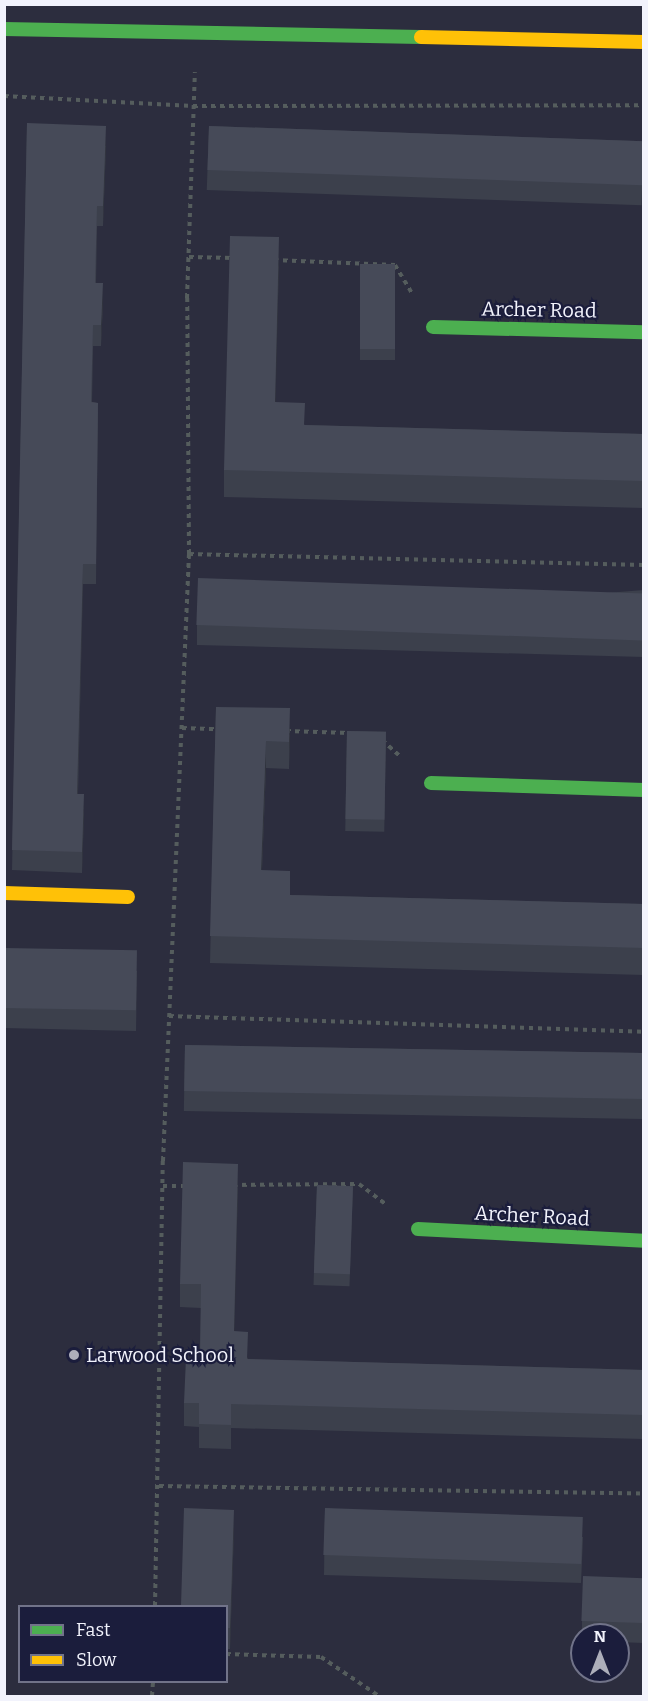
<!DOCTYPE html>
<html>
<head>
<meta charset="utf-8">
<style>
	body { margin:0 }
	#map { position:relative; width:648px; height:1701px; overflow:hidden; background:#2c2d3e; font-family:Bitter,serif }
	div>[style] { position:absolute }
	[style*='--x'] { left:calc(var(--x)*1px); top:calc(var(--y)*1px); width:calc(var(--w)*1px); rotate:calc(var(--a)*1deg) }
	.path>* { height:4px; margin-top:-2px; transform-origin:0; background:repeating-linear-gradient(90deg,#555d5d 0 4.5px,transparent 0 9px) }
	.fast>* { height:14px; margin:-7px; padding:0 7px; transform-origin:7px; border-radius:7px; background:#4caf50 }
	.slow>* { height:14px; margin:-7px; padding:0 7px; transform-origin:7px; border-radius:7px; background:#ffc107 }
	.wall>* { inset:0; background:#3c404c; transform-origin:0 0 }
	.shaded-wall>* { inset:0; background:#31343e }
	.building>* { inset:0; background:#464a58; transform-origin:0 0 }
	.dots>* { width:16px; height:16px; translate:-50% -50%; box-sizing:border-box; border:3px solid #1b1d3c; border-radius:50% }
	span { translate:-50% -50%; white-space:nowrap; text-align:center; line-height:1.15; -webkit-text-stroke:4.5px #1b1d3c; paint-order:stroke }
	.street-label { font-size:20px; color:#f2f3fc }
	.poi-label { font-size:20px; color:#f2f3fc }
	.left { translate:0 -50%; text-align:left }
	.frame { position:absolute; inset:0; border:6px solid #f2f3fc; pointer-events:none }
	.legend { position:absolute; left:18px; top:1605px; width:210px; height:78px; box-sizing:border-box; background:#1b1d3c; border:2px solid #717389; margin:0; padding:8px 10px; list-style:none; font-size:18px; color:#f2f3fc }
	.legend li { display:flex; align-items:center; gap:12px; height:30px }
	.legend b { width:30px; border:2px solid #717389 }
	.north { position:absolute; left:570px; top:1623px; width:60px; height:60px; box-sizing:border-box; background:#1b1d3c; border:2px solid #717389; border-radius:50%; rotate:0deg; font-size:16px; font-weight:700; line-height:24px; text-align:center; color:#f2f3fc }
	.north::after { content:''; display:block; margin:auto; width:21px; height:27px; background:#adaeba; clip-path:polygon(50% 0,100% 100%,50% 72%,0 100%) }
</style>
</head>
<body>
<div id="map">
	<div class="path">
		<i style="--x:4;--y:96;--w:189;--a:3"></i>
		<i style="--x:193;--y:106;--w:451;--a:-0.1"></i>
		<i style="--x:189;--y:257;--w:45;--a:1.3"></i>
		<i style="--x:274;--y:260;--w:121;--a:2.4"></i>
		<i style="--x:395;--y:265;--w:33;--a:59"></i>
		<i style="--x:189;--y:554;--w:455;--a:1.4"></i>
		<i style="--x:182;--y:728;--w:36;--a:2"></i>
		<i style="--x:286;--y:731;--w:64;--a:1.8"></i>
		<i style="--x:382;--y:740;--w:25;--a:42"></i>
		<i style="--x:169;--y:1016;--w:475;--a:1.9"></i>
		<i style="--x:233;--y:1185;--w:126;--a:-0.5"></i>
		<i style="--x:359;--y:1184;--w:35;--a:37"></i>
		<i style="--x:163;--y:1186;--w:24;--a:0"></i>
		<i style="--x:159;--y:1486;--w:485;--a:0.9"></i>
		<i style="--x:155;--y:1606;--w:445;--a:-89"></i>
		<i style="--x:163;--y:1161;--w:608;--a:-87.55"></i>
		<i style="--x:189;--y:554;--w:256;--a:-90.4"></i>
		<i style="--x:187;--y:298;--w:226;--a:-88"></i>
		<i style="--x:226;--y:1654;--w:95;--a:1.8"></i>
		<i style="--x:321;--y:1657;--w:70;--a:33.9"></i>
		<i style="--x:152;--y:1696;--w:14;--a:-86"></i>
	</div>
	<div class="fast">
		<i style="--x:4;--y:29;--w:417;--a:1.1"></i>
		<i style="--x:433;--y:327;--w:211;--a:1.4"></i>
		<i style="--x:431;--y:783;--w:213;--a:1.9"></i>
		<i style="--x:418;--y:1229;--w:226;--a:3"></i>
	</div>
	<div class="slow">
		<i style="--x:421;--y:37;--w:223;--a:1.3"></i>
		<i style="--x:4;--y:893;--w:124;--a:1.8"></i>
	</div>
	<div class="wall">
		<i style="clip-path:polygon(27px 123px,106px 146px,103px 226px,97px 226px,96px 283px,103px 304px,101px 346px,93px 346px,92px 402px,98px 403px,96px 584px,83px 584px,78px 794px,84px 814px,82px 873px,12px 870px)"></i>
		<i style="left:209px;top:126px;width:435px;height:64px;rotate:2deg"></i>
		<i style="clip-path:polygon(279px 264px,275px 402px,305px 425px,644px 434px,644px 508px,224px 497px,224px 470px)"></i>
		<i style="left:360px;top:264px;width:35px;height:96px"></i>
		<i style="clip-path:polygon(644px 590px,644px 657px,197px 645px,197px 625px)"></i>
		<i style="clip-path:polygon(216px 707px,290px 735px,289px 769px,266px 768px,262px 870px,290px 895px,644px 904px,644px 975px,210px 963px)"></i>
		<i style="left:347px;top:731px;width:39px;height:100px;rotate:1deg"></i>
		<i style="clip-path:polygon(4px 948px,137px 971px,136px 1031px,4px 1028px)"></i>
		<i style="left:185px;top:1045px;width:459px;height:66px;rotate:1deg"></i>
		<i style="left:317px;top:1185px;width:36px;height:100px;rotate:2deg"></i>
		<i style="clip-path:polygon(238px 1187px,234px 1331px,248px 1359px,644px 1370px,644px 1439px,231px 1428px,231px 1449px,199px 1448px,199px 1427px,184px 1426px,184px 1403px,200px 1358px,201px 1308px,180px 1307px,180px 1284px)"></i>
		<i style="clip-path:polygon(325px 1508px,583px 1537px,581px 1583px,324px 1575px)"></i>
		<i style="clip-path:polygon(234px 1530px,230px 1649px,226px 1649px,226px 1606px)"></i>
		<i style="clip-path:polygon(644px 1578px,644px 1643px,618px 1642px,618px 1635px,582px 1635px,582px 1641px,582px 1621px)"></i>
	</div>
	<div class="shaded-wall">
		<i style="clip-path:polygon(106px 126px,106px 146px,103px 226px,103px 206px)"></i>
		<i style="clip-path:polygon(279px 237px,279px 264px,275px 429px,275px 402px)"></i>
		<i style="clip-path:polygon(103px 283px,103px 304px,101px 346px,101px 325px)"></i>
		<i style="clip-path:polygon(83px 564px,83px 584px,77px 814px,77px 794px)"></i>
		<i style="clip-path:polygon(290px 708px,290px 735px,289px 769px,289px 742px)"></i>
		<i style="clip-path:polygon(266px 741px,266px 768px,261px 897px,261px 870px)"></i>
		<i style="clip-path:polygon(84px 794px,84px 814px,82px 873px,82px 852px)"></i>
		<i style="clip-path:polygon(238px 1164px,238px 1187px,234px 1355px,234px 1331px)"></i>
		<i style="clip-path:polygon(234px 1510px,234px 1530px,230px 1649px,230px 1628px)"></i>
	</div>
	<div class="building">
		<i style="clip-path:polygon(27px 123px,106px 126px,103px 206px,97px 206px,95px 283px,103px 283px,101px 325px,93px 325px,91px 402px,98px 403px,96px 564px,83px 564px,77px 794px,84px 794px,82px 852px,12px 850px)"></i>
		<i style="left:209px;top:126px;width:435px;height:44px;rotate:2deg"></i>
		<i style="clip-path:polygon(230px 236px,279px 237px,275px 402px,305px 403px,304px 425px,644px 434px,644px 481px,224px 470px)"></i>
		<i style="left:360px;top:264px;width:35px;height:85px"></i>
		<i style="left:198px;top:578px;width:446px;height:47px;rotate:2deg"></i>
		<i style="clip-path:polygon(216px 707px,290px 708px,289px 742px,266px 741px,261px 870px,290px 871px,290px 895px,644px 904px,644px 948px,210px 936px)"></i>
		<i style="left:347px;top:731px;width:39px;height:88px;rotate:1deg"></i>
		<i style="left:4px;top:948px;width:133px;height:60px;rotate:1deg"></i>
		<i style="left:185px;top:1045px;width:459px;height:46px;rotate:1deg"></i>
		<i style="clip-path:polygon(183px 1162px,238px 1164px,234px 1331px,248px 1332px,247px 1359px,644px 1370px,644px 1415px,231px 1404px,231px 1425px,199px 1424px,199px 1403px,184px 1403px,186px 1358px,200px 1358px,201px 1284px,180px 1284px)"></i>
		<i style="left:317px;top:1185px;width:36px;height:88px;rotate:2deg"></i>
		<i style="clip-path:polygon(184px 1508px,234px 1510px,230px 1628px,226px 1628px,226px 1606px,181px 1606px)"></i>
		<i style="left:325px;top:1508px;width:258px;height:47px;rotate:2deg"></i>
		<i style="left:583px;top:1576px;width:61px;height:45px;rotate:2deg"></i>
	</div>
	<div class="dots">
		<i style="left:74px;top:1355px;background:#adaeba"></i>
	</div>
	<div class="street-label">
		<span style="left:539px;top:310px;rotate:1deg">Archer Road</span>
		<span style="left:532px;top:1216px;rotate:3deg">Archer Road</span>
	</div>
	<div class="poi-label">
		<span class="left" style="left:86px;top:1355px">Larwood School</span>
	</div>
	<div class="frame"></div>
	<ul class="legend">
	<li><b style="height:8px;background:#4caf50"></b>Fast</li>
	<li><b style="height:8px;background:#ffc107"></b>Slow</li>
	</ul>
	<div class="north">N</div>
</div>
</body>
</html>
